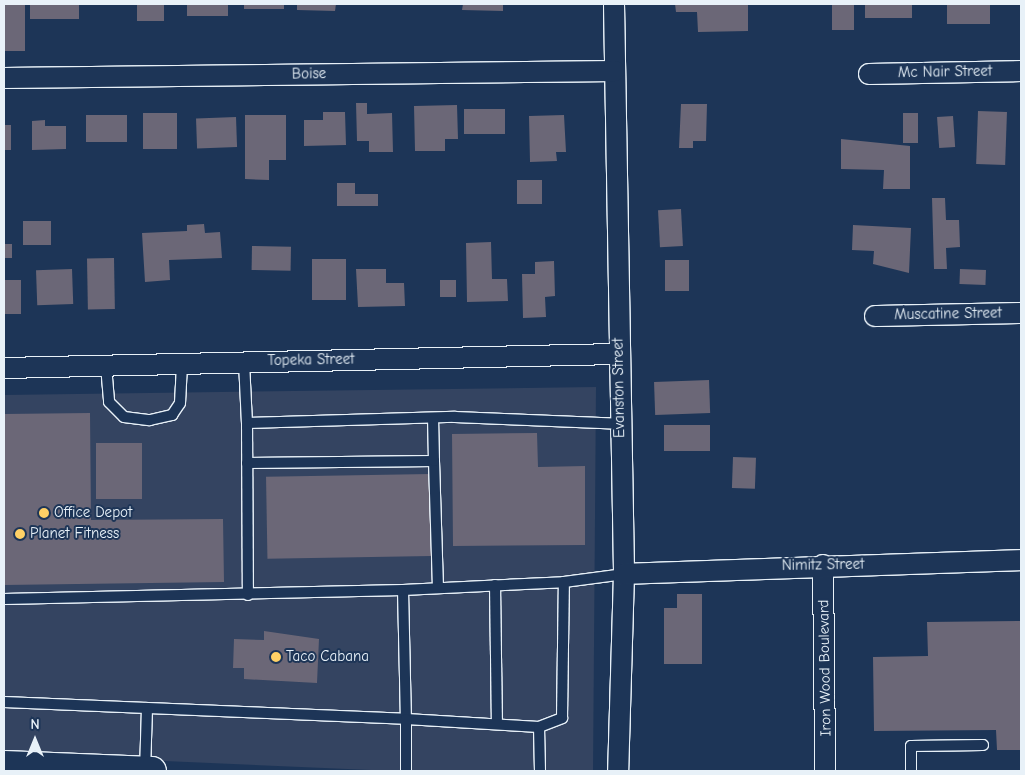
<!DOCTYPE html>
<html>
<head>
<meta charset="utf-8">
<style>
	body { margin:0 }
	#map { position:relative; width:1025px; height:775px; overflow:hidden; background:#1d3557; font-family:"Comic Neue",sans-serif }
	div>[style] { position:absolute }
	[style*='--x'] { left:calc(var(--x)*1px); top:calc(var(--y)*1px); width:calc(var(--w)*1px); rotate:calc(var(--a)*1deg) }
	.built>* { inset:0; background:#344461 }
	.building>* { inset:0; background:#6b6777; transform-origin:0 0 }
	.roads { filter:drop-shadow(1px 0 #e8f1f8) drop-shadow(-1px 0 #e8f1f8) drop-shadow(0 1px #e8f1f8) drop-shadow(0 -1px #e8f1f8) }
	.lane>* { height:10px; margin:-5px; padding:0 5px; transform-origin:5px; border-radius:5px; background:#1d3557 }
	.street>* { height:20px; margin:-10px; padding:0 10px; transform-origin:10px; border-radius:10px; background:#1d3557 }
	.secondary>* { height:28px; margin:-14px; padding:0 14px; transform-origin:14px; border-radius:14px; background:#1d3557 }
	.dots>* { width:14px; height:14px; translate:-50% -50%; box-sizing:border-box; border:2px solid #1d3557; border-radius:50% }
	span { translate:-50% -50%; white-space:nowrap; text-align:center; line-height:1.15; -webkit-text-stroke:4px #1d3557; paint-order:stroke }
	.street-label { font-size:15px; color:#e8f1f8 }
	.poi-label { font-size:15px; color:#e8f1f8 }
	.left { translate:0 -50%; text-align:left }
	.frame { position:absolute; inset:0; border:5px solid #e8f1f8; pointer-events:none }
	.north { position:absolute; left:10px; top:715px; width:50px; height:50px; -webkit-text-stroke:4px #1d3557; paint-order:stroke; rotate:0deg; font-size:14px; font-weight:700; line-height:20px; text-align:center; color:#e8f1f8 }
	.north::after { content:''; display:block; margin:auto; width:18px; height:22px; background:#e8f1f8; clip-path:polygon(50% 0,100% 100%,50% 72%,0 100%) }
</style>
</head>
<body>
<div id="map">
	<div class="built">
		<i style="clip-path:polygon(596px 387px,593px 771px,394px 771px,4px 754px,4px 395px)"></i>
	</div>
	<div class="building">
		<i style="left:4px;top:4px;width:21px;height:47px"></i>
		<i style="left:30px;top:4px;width:49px;height:15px"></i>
		<i style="left:137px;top:4px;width:27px;height:17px"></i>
		<i style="left:187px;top:4px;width:41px;height:12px"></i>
		<i style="left:244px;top:4px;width:40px;height:5px"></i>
		<i style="clip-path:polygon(297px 4px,336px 4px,335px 11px,297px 10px)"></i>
		<i style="clip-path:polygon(463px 4px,503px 4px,503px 11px,462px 10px)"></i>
		<i style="clip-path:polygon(675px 4px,748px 4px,748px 31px,698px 32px,697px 12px,676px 12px)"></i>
		<i style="left:832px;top:4px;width:22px;height:26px"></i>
		<i style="left:865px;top:4px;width:47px;height:14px"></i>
		<i style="left:947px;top:4px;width:43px;height:20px"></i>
		<i style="clip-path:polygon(356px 103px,367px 103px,367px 114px,392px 113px,393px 152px,369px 152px,369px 141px,357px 141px)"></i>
		<i style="clip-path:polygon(681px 104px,707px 104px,706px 141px,693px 141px,693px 148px,679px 148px)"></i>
		<i style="clip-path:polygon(457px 105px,458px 139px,445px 139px,445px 151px,415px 151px,414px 106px)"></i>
		<i style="left:505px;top:109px;width:25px;height:41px;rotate:90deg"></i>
		<i style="left:978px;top:111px;width:29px;height:53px;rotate:2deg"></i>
		<i style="clip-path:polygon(323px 112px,345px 112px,346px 145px,304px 146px,304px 120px,323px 120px)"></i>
		<i style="left:177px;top:113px;width:36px;height:34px;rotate:90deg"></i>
		<i style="left:903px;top:113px;width:15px;height:30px"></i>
		<i style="left:127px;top:115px;width:27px;height:41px;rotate:90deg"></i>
		<i style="clip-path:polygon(245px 115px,286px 115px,286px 160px,269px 160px,269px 180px,245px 179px)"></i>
		<i style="clip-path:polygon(564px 115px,566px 152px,556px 152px,557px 161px,530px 162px,529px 116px)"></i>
		<i style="left:953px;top:116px;width:31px;height:16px;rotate:86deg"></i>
		<i style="left:236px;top:117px;width:30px;height:40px;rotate:88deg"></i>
		<i style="clip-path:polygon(45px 120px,45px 126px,66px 126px,66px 149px,32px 150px,32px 121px)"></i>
		<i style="left:4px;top:125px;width:7px;height:25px"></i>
		<i style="clip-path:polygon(841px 139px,910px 146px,910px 189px,883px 189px,884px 170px,841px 169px)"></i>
		<i style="left:517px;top:180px;width:25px;height:24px"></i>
		<i style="clip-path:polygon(337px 183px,355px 183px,355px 194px,378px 194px,378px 206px,337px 206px)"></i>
		<i style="clip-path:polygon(932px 198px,945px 198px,946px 220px,959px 220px,960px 247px,946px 248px,947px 269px,934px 269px)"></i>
		<i style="left:681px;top:209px;width:37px;height:23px;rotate:87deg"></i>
		<i style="left:51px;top:221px;width:24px;height:28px;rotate:90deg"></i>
		<i style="clip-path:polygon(204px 224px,205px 233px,220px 232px,222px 258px,169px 260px,170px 280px,145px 282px,142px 233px,187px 231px,187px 225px)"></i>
		<i style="clip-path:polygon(853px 225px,911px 228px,909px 273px,873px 264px,874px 251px,852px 250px)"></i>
		<i style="clip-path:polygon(491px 242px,492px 279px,507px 279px,508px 301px,467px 302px,466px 243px)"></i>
		<i style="left:4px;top:244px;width:8px;height:14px"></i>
		<i style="left:252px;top:246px;width:39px;height:24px;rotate:1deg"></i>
		<i style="left:114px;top:258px;width:51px;height:27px;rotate:89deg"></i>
		<i style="left:312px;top:259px;width:34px;height:41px"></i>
		<i style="left:665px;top:260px;width:24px;height:31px"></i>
		<i style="clip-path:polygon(554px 261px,555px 296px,545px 297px,546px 317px,523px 318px,522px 274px,535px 274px,535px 262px)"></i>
		<i style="left:72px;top:269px;width:35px;height:36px;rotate:88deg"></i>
		<i style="clip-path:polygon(356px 269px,386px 269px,386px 283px,404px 283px,405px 306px,358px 307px)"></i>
		<i style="left:960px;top:269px;width:26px;height:15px;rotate:2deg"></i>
		<i style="left:4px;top:280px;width:17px;height:34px"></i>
		<i style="left:440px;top:280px;width:16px;height:17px"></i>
		<i style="left:709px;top:380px;width:33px;height:55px;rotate:88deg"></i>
		<i style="clip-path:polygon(90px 413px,91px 520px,223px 519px,224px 582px,4px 585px,4px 414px)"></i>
		<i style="left:664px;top:425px;width:46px;height:26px"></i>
		<i style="clip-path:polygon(537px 433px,538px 467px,585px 466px,585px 545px,453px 546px,452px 434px)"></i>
		<i style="left:96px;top:443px;width:46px;height:56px"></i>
		<i style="left:733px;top:457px;width:23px;height:31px;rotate:2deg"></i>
		<i style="left:430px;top:474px;width:82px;height:164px;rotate:89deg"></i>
		<i style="clip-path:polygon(677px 594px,702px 594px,702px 664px,664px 664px,664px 608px,677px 608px)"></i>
		<i style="clip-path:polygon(1021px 621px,1021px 750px,997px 750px,996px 730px,874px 731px,873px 657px,928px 656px,927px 622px)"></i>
		<i style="clip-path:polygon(264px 631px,319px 639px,317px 683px,244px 679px,244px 668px,233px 668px,234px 639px,264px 640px)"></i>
	</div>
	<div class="roads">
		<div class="lane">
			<i style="--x:244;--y:362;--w:61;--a:87.2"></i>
			<i style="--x:247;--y:423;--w:208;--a:-1.7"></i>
			<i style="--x:455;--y:417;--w:164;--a:2.4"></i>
			<i style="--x:106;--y:366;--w:36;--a:85"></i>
			<i style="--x:109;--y:402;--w:21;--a:45"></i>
			<i style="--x:124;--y:417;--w:26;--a:7"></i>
			<i style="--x:150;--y:420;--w:23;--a:-13"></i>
			<i style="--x:172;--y:415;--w:14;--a:-56"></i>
			<i style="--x:180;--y:403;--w:39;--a:-87"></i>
			<i style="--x:247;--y:423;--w:172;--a:89.7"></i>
			<i style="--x:434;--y:461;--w:126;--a:88.2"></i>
			<i style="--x:247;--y:463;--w:187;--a:-0.6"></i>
			<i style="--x:434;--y:461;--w:43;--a:-91.3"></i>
			<i style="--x:495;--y:585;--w:139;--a:89.2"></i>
			<i style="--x:403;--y:590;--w:129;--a:88.7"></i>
			<i style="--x:406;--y:719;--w:133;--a:3.4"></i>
			<i style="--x:539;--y:727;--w:44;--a:88.7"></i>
			<i style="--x:4;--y:599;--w:399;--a:-1.3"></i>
			<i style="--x:403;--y:590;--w:161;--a:-2.8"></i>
			<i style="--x:564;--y:582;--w:61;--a:-7.6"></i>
			<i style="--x:4;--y:702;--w:143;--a:2.4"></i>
			<i style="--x:147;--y:708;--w:63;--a:91.8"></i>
			<i style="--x:147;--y:708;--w:259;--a:2.4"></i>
			<i style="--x:406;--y:719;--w:52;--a:90"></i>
			<i style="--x:539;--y:727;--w:25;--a:-21"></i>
			<i style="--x:562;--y:718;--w:136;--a:-89.2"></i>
			<i style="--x:911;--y:771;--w:25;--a:-90"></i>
			<i style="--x:911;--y:746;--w:72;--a:-0.8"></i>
		</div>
		<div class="street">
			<i style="--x:614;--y:4;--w:570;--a:88.99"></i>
			<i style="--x:624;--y:574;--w:197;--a:91.7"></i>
			<i style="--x:869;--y:74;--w:152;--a:-1.1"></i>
			<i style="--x:4;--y:78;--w:611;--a:-0.66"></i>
			<i style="--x:875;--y:316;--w:146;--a:-1.2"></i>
			<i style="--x:4;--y:368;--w:614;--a:-1.31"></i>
			<i style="--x:823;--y:565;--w:206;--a:89.4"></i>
			<i style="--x:624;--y:574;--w:397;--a:-2"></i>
		</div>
		<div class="secondary">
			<i style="--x:4;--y:765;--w:148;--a:2.3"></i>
		</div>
	</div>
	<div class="dots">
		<i style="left:44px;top:513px;background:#ffd166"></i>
		<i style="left:20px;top:534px;background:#ffd166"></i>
		<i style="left:276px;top:657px;background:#ffd166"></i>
	</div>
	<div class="street-label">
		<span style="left:945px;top:72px;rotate:-1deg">Mc Nair Street</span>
		<span style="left:309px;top:74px;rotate:-1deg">Boise</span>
		<span style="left:948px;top:314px;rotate:-1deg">Muscatine Street</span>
		<span style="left:311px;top:360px;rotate:-1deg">Topeka Street</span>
		<span style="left:619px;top:388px;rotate:-91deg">Evanston Street</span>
		<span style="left:823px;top:565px;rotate:-1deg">Nimitz Street</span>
		<span style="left:825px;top:668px;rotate:-91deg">Iron Wood Boulevard</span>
	</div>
	<div class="poi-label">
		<span class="left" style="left:54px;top:513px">Office Depot</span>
		<span class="left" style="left:30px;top:534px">Planet Fitness</span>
		<span class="left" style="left:286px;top:657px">Taco Cabana</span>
	</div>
	<div class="frame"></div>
	<div class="north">N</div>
</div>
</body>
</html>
